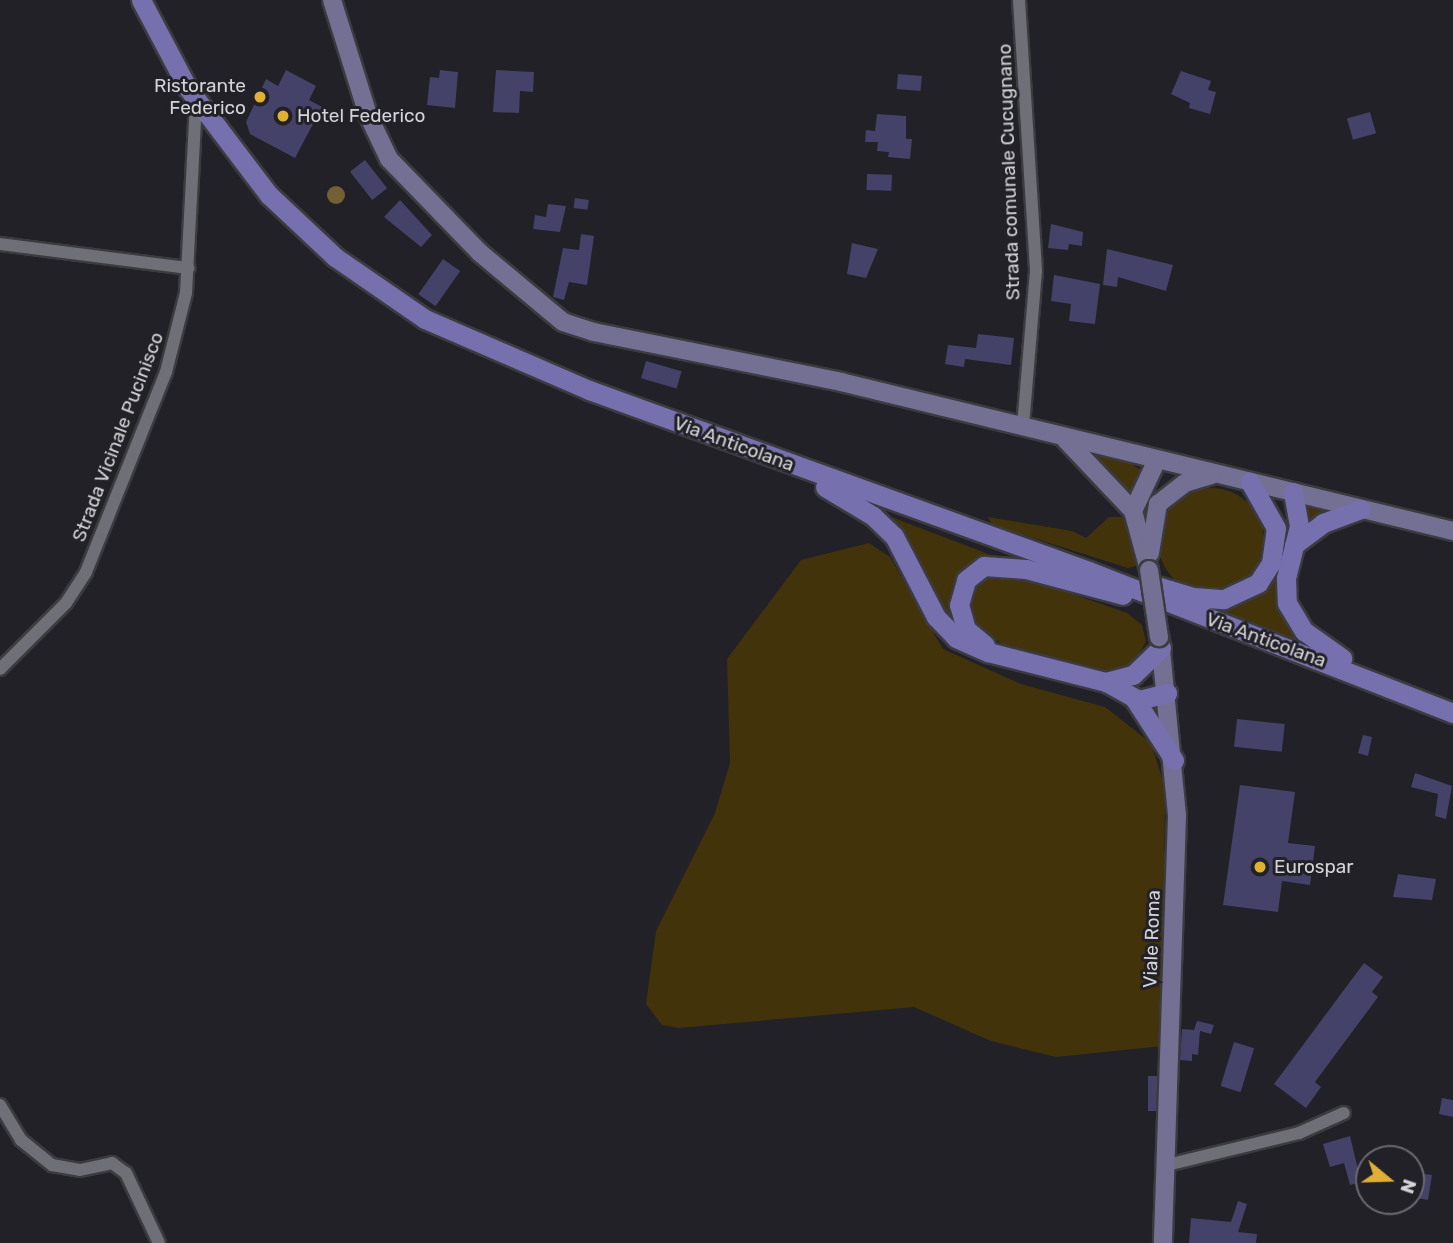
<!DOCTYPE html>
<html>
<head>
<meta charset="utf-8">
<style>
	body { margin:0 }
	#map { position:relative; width:1453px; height:1243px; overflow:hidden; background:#212127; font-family:Rubik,sans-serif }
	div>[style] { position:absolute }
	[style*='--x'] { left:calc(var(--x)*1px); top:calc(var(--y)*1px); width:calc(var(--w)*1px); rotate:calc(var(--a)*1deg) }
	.green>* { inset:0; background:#43330b }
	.round { border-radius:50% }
	.water>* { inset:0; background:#736035 }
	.building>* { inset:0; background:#444268; transform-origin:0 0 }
	.roads { filter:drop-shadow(2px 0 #3b3b40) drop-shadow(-2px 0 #3b3b40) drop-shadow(0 2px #3b3b40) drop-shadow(0 -2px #3b3b40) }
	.street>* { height:12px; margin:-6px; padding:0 6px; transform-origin:6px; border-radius:6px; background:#6f6f77 }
	.secondary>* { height:18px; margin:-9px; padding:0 9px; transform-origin:9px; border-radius:9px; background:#737093 }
	.primary>* { height:19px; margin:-9.5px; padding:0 9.5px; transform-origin:9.5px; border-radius:9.5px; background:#7770ae }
	.bridges { filter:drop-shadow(2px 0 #3b3b40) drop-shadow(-2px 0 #3b3b40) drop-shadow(0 2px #3b3b40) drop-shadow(0 -2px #3b3b40) }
	.secondary-bridge>* { height:18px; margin:-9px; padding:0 9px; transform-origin:9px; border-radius:9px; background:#737093 }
	.dots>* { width:19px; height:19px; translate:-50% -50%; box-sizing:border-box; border:4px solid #212127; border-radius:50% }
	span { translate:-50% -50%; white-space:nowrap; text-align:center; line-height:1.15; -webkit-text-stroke:6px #212127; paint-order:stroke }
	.poi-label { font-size:19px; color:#d4d4d8 }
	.right { translate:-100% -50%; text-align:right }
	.left { translate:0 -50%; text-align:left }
	.street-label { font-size:19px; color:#d4d4d8 }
	.north { position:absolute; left:1355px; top:1145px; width:70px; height:70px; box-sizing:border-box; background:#212127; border:2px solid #69696e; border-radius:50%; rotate:109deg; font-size:19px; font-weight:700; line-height:28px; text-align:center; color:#d4d4d8 }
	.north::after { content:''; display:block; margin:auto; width:24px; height:32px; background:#dfb034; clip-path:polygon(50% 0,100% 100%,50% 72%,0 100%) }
</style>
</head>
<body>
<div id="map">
	<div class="green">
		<i style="clip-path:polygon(1088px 451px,1130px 463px,1145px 473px,1129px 497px)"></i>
		<i class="round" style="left:1158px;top:488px;width:106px;height:106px"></i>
		<i style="clip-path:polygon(1309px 504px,1337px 511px,1305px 525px,1303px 505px)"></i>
		<i style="clip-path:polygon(1292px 513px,1283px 566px,1310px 645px,1207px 608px,1241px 603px,1264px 588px,1283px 523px)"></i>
		<i style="clip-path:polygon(886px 515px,1004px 560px,982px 561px,960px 628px,941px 607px,911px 548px)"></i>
		<i style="clip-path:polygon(988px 517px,1072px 531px,1086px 538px,1109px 517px,1122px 517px,1133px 536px,1138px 565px,1128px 568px,992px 525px)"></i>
		<i style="clip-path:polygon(869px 543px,890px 557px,943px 649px,1021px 684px,1105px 707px,1151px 743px,1165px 787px,1163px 1046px,1056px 1057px,991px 1041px,914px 1007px,679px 1028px,662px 1025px,646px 1004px,656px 931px,715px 813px,730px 763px,727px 659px,801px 560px)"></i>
		<i style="clip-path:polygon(1007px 571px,1127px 613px,1142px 625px,1146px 641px,1134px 665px,1119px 676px,1002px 644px,976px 624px,969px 606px,974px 587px,988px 573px)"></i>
	</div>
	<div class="water">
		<i class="round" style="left:327px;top:186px;width:18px;height:18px"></i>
	</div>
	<div class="building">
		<i style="clip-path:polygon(286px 70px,316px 86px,309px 100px,322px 107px,295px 158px,250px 134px,246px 122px,266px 79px,278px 86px)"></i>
		<i style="clip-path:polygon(440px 70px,458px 72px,455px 108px,427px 105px,430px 77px,439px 78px)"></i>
		<i style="clip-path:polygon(496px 70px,534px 72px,533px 92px,520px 91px,519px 113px,493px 112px)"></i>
		<i style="clip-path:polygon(1181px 71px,1211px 81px,1208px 90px,1216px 92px,1210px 114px,1189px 108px,1190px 103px,1171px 94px)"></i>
		<i style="left:898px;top:74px;width:24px;height:15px;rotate:5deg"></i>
		<i style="left:1370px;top:112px;width:22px;height:24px;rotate:74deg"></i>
		<i style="clip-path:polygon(877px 114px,906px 116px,906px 139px,912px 139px,910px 159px,888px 157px,889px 152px,877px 151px,878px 142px,865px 142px,866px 130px,875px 131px)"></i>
		<i style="left:365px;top:160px;width:36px;height:19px;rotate:52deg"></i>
		<i style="left:867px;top:174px;width:25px;height:16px;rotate:2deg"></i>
		<i style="left:575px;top:198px;width:14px;height:10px;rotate:8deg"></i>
		<i style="clip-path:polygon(400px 200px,432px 235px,421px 247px,384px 217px)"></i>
		<i style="clip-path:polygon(548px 204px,566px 206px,560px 232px,533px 229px,535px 215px,546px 217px)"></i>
		<i style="clip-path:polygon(1051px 224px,1083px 232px,1082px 246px,1069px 244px,1068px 250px,1048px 248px)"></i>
		<i style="clip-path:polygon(581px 234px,594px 236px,587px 285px,569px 282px,564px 300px,553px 297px,563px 248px,579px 250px)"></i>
		<i style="clip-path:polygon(852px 243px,878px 249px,866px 278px,847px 274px)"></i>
		<i style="clip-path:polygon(1107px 249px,1173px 265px,1166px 291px,1118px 277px,1117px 287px,1103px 285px)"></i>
		<i style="left:443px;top:259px;width:21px;height:43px;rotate:35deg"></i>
		<i style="clip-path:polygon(1054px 275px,1100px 284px,1095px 324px,1069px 321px,1071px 304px,1051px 301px)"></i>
		<i style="clip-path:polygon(978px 334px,1014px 338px,1011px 365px,965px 359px,964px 367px,945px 364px,948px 345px,976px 348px)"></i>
		<i style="left:646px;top:361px;width:37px;height:18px;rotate:16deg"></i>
		<i style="left:1237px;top:719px;width:48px;height:28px;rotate:6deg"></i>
		<i style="clip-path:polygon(1363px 735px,1372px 737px,1368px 756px,1358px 753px)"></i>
		<i style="clip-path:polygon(1415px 773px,1452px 786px,1446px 819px,1435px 816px,1438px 794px,1411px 787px)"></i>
		<i style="clip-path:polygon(1240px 785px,1295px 792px,1288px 843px,1315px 846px,1310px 885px,1282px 881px,1278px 912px,1223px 905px)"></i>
		<i style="clip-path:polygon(1398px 874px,1436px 879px,1432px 900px,1393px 897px)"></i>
		<i style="clip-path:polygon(1364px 963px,1383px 977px,1372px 992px,1378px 997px,1315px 1082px,1321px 1087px,1306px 1108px,1274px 1084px)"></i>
		<i style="clip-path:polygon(1197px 1021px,1214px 1025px,1211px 1034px,1200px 1031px,1198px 1055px,1192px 1054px,1192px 1061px,1180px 1060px,1182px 1029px,1194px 1030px)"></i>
		<i style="left:1234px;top:1042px;width:21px;height:46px;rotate:17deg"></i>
		<i style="left:1148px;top:1076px;width:9px;height:35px"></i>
		<i style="clip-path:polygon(1442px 1098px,1453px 1100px,1453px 1117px,1439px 1114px)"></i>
		<i style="clip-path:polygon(1350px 1136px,1361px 1182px,1350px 1185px,1344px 1163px,1330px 1167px,1323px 1144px)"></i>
		<i style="clip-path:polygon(1411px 1172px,1432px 1175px,1428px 1200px,1411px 1197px)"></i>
		<i style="clip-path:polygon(1238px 1201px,1247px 1204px,1238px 1232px,1257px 1234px,1256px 1243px,1189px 1243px,1191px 1218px,1231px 1222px)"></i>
	</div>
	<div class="roads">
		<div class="street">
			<i style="--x:1019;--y:0;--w:272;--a:86.4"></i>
			<i style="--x:1036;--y:271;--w:156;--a:94.8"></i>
			<i style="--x:0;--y:244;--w:190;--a:7.3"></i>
			<i style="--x:0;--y:669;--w:93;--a:-45"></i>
			<i style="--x:66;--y:603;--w:37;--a:-57"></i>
			<i style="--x:86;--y:572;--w:215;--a:-68.2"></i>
			<i style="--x:166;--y:372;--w:81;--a:-75.8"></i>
			<i style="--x:186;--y:293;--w:193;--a:-87"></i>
			<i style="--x:0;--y:1105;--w:41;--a:59"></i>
			<i style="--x:21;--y:1140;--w:40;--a:39"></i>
			<i style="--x:52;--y:1165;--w:28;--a:10"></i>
			<i style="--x:80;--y:1170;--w:33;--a:-12"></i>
			<i style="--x:112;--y:1163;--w:17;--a:36"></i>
			<i style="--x:126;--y:1173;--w:77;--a:64.8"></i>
			<i style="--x:1167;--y:1165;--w:136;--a:-13.6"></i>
			<i style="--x:1299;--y:1133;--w:49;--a:-24"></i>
		</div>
		<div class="secondary">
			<i style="--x:332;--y:0;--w:121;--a:72.6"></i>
			<i style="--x:368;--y:115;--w:49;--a:64.5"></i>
			<i style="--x:389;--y:159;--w:129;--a:45.9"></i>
			<i style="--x:479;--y:252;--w:109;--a:39.8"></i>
			<i style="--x:563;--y:322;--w:33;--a:18"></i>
			<i style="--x:594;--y:332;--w:252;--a:11.4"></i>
			<i style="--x:841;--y:382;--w:630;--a:13.68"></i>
			<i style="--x:1065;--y:439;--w:99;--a:46.6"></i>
			<i style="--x:1133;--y:511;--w:61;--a:74.8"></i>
			<i style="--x:1133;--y:511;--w:56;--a:-64.8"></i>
			<i style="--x:1150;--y:553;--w:50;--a:-80.7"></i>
			<i style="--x:1158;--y:504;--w:34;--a:-38"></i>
			<i style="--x:1185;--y:483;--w:28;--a:-17"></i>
			<i style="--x:1160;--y:639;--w:178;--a:84.5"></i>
			<i style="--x:1177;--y:816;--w:427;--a:91.9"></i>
		</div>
		<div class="primary">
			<i style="--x:141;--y:0;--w:98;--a:62.1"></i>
			<i style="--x:187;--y:87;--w:136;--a:52.8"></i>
			<i style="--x:269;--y:195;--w:91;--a:43.2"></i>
			<i style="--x:335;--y:257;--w:109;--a:34.6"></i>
			<i style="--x:425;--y:319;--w:179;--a:23.4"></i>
			<i style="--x:589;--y:390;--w:532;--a:19.9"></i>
			<i style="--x:1089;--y:571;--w:391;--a:21.3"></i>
			<i style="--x:825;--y:487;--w:56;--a:31.1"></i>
			<i style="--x:873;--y:516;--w:29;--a:44"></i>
			<i style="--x:894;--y:536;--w:91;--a:62.6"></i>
			<i style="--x:936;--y:617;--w:29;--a:46"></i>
			<i style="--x:956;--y:638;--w:35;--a:24"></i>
			<i style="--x:988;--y:652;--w:122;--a:14.3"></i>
			<i style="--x:1106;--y:682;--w:38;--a:29"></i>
			<i style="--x:1139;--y:700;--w:29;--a:-14"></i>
			<i style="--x:1293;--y:492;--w:35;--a:80"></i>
			<i style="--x:1299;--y:526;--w:54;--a:104"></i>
			<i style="--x:1286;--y:578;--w:25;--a:88"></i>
			<i style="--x:1287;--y:603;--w:33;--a:59"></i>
			<i style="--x:1304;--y:631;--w:47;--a:35.4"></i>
			<i style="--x:1294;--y:545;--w:36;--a:-37"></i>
			<i style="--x:1323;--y:523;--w:40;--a:-20.2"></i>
			<i style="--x:1157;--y:586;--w:38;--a:17"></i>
			<i style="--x:1193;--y:597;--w:31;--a:4"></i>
			<i style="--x:1224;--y:599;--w:38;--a:-25"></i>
			<i style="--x:1258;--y:583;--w:24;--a:-57"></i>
			<i style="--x:1271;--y:563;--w:35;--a:-82"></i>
			<i style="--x:1276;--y:528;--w:53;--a:-119.5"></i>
			<i style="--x:985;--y:645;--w:25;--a:-140"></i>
			<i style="--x:966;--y:629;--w:25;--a:-106"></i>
			<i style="--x:959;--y:605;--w:26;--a:-74"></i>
			<i style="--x:966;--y:580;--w:23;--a:-38"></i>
			<i style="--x:984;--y:566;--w:42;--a:4.1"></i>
			<i style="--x:1026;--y:569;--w:100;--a:15"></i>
			<i style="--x:1106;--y:682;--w:28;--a:-15"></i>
			<i style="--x:1133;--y:675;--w:39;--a:-44"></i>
			<i style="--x:1134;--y:698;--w:74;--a:57.2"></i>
		</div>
	</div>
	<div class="bridges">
		<div class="secondary-bridge">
			<i style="--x:1149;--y:570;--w:68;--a:81.5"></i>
		</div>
	</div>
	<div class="dots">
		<i style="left:260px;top:97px;background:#dfb034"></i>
		<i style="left:283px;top:116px;background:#dfb034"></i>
		<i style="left:1260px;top:867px;background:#dfb034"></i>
	</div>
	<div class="poi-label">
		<span class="right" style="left:246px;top:97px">Ristorante<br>Federico</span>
		<span class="left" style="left:297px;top:116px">Hotel Federico</span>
		<span class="left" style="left:1274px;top:867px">Eurospar</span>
	</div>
	<div class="street-label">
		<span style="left:1009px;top:172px;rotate:-92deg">Strada comunale Cucugnano</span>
		<span style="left:118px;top:437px;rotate:-69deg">Strada Vicinale Pucinisco</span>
		<span style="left:734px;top:444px;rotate:20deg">Via Anticolana</span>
		<span style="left:1266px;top:640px;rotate:20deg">Via Anticolana</span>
		<span style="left:1152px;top:939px;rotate:-88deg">Viale Roma</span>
	</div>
	<div class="north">N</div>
</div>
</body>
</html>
